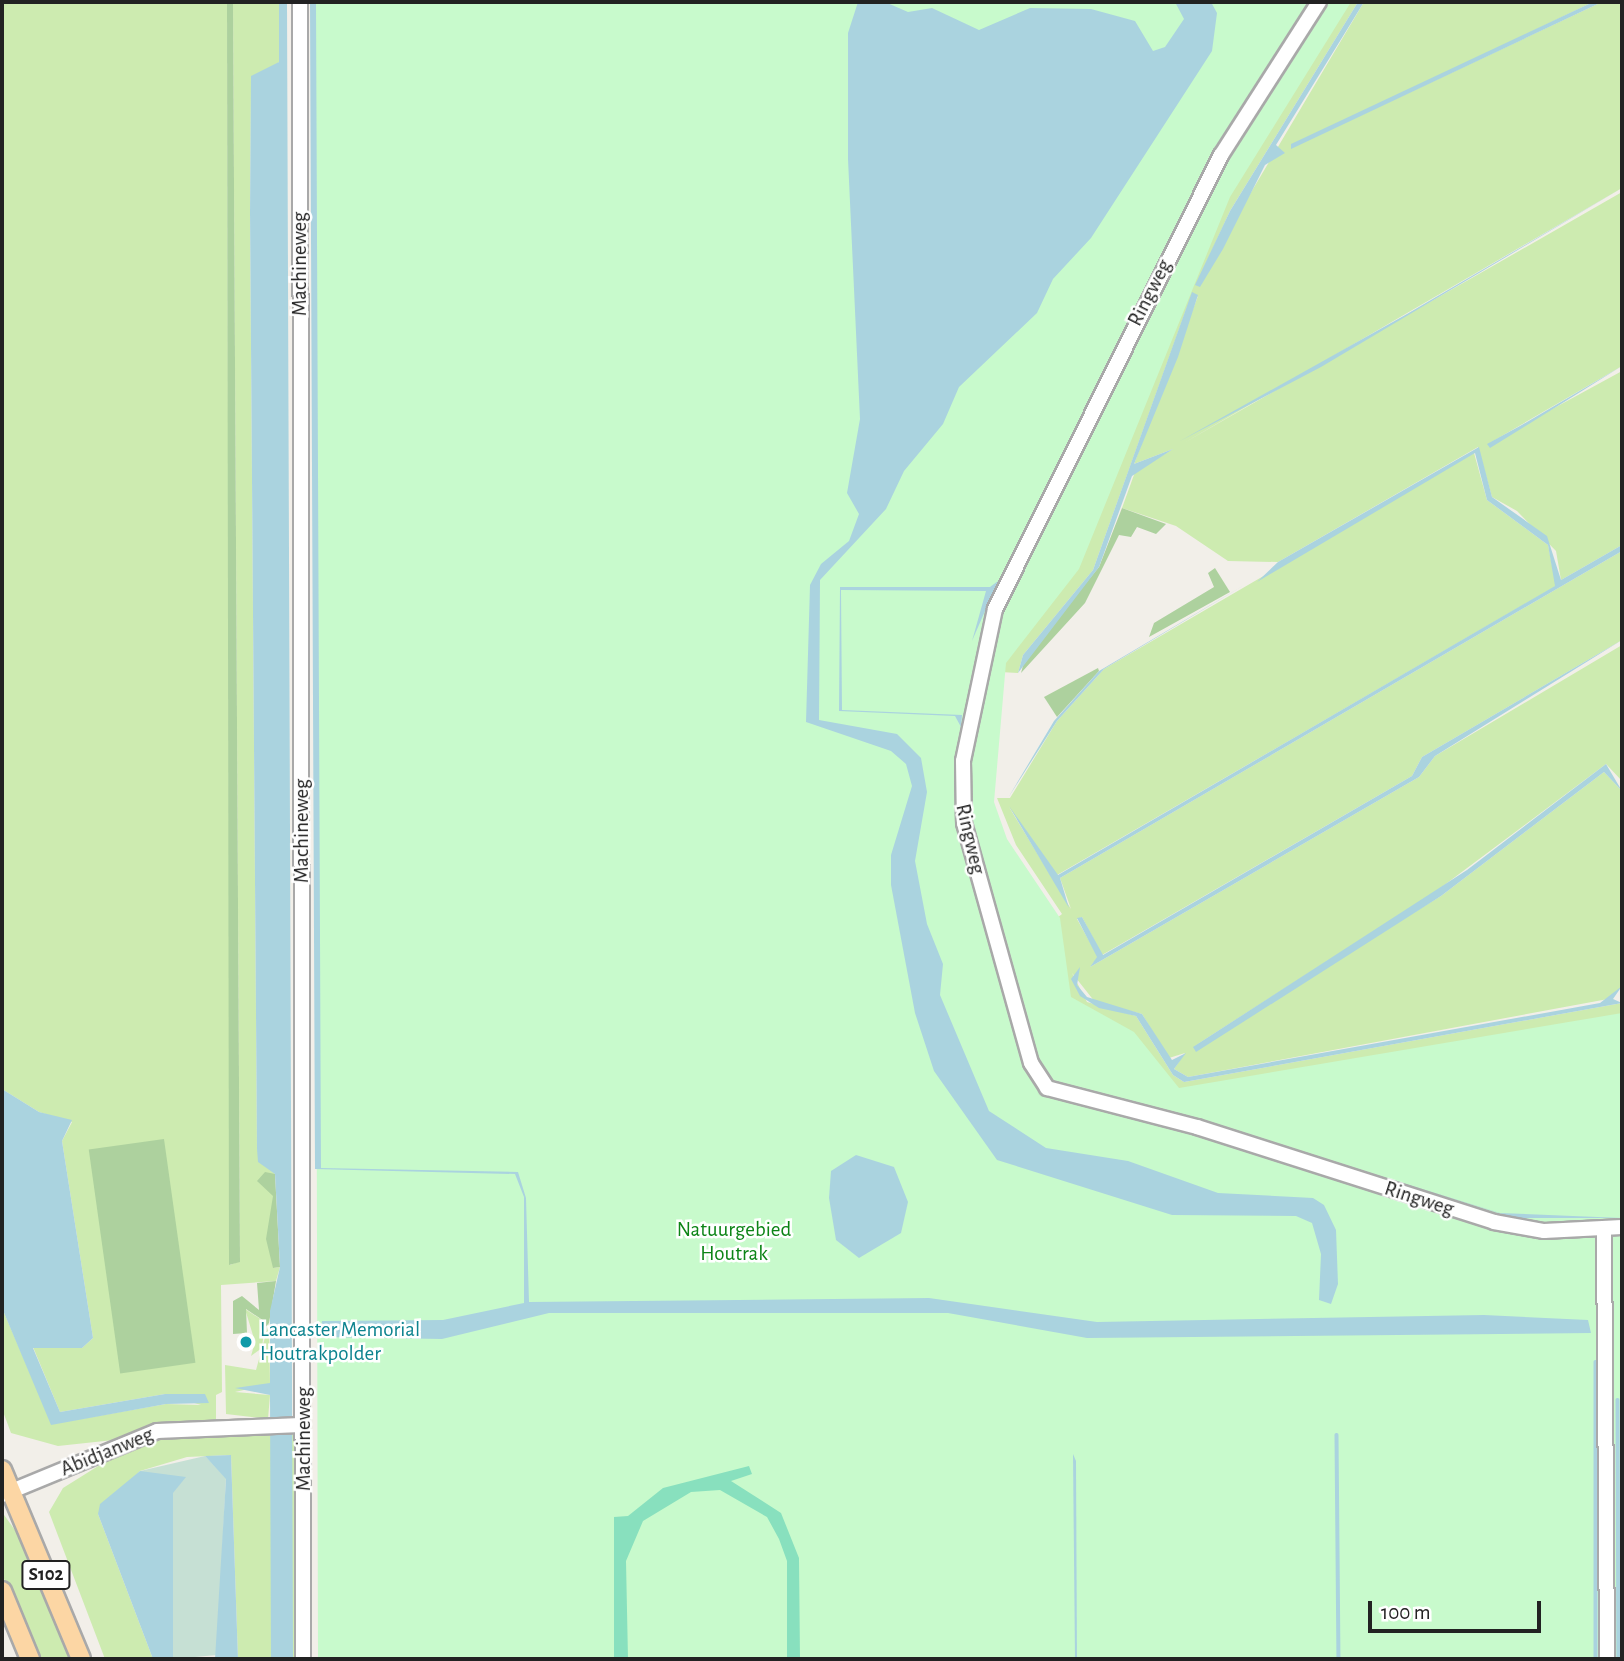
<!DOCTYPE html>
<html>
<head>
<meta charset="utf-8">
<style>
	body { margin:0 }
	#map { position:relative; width:1624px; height:1661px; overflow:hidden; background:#f2efe9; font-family:"Alegreya Sans",sans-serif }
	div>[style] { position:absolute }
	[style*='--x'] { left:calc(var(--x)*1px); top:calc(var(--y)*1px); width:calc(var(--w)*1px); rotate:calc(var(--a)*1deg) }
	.grass>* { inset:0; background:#cdebb0 }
	.forest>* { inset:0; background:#add19e; transform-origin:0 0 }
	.wetland>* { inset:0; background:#c6e0d4 }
	.park>* { inset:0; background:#c8facc }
	.pitch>* { inset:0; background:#88e0be }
	.water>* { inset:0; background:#aad3df }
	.stream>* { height:3.5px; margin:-1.75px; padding:0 1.75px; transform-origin:1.75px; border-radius:1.75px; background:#aad3df }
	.roads { filter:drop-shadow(2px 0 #a9a9a9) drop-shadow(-2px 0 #a9a9a9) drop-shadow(0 2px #a9a9a9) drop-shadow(0 -2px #a9a9a9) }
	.minor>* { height:14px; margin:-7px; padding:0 7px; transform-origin:7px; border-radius:7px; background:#fff }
	.major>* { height:18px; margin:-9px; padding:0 9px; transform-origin:9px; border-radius:9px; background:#fcd6a4 }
	.dots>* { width:19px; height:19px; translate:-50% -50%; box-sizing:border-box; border:4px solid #fff; border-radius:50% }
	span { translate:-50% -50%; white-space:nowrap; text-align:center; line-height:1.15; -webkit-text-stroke:5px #fff; paint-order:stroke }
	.shield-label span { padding:2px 5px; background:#fff; border:2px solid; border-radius:5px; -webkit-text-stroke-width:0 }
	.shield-label { font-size:19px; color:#222; font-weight:700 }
	.street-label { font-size:21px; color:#222 }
	.park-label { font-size:21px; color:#0c8416 }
	.culture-label { font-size:21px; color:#0d838f }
	.left { translate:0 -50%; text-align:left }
	.frame { position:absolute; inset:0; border:4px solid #222; pointer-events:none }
	.scale { position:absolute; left:1368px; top:1601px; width:173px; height:32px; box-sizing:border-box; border:4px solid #222; border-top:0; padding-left:9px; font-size:21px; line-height:24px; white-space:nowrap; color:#222; -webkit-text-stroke:5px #fff; paint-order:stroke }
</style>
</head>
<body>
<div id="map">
	<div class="grass">
		<i style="clip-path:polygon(2px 2px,227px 2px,230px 1265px,240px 1261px,233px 2px,279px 2px,279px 62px,251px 89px,250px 212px,257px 1149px,275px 1174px,274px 1268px,280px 1267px,276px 1281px,221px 1285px,222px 1392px,216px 1395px,216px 1421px,164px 1422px,123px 1439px,58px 1446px,11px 1433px,2px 1409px,2px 1308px,52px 1424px,166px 1404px,201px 1405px,165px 1394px,60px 1412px,33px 1347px,82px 1348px,93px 1338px,62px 1141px,72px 1122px,39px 1112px,2px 1089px)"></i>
		<i style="clip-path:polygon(1324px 2px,1358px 2px,1230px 211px,1196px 285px,1364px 2px,1593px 2px,1291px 148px,1602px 2px,1622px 2px,1622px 188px,1182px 444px,1622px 192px,1622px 366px,1488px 444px,1622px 371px,1622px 545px,1561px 580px,1556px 551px,1517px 511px,1492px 497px,1478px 447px,1278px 562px,1228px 561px,1176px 526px,1122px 508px,1135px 472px,1173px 449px,1134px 464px,1198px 296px,1187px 307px,1093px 570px,1023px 655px,1018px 673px,1000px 672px,995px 617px)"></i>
		<i style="clip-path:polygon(1474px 453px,1487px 500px,1548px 545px,1556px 586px,1057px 875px,1009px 807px,1071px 909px,1060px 878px,1622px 551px,1622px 640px,1422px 757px,1412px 776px,1102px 955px,1082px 917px,1077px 919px,1098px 957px,1090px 967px,1419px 777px,1435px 756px,1622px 645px,1622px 781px,1606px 764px,1435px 892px,1193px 1047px,1441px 896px,1604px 772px,1622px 791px,1622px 986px,1608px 999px,1188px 1077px,1174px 1069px,1185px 1053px,1169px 1058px,1142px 1014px,1095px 1002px,1072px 973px,1087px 1002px,1136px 1016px,1173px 1075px,1184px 1082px,1622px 1003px,1622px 1033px,1189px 1105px,1071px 1020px,990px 834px,993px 718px,993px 804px,1008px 847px,1057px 918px,1062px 914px,1016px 845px,997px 798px,1010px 798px,1057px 721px,1104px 669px)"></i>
		<i style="clip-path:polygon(245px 1309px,265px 1322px,262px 1348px,251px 1356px,255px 1342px)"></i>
		<i style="clip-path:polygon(269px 1323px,270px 1384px,235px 1392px,270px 1395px,268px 1419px,226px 1414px,225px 1365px,256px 1370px)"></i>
		<i style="clip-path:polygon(164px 1435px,297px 1435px,301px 1659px,238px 1659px,231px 1455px,187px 1457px,140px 1471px,98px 1514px,153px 1659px,105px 1659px,49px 1512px,63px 1488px,119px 1453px)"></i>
		<i style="clip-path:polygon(2px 1512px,17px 1533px,75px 1659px,37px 1659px,2px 1574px)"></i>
	</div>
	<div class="forest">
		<i style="clip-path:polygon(227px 2px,233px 2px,240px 1262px,229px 1265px)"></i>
		<i style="clip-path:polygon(1122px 508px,1166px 524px,1156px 534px,1137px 527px,1131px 537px,1119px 535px,1085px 603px,1021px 673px,1025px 658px,1099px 567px)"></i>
		<i style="clip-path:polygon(1215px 568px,1230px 592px,1149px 637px,1154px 623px,1214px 587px,1208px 573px)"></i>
		<i style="clip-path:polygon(1098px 668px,1099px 671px,1057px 717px,1044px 697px)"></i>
		<i style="left:164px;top:1139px;width:226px;height:76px;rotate:82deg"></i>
		<i style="clip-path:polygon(265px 1172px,275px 1174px,280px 1267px,273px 1268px,266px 1239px,273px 1196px,257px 1181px)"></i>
		<i style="clip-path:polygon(276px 1281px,269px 1323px,262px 1331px,264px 1321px,246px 1309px,247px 1333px,233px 1334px,233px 1301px,242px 1296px,259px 1310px,257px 1283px)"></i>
	</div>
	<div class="wetland">
		<i style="clip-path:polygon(205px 1456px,226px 1478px,217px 1655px,173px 1659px,173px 1493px,140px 1471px)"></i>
	</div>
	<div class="park">
		<i style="clip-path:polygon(314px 2px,1351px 2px,1230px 197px,1079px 569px,1006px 663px,994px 802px,1007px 839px,1060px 918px,1071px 997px,1134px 1032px,1179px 1088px,1622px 1013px,1622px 1659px,318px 1659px)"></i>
	</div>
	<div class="pitch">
		<i style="clip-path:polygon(749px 1466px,752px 1474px,731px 1481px,781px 1513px,799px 1558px,800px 1659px,787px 1659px,787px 1561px,779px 1539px,767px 1517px,720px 1490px,691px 1492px,643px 1521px,626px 1561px,628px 1659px,614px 1659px,614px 1517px,628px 1516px,663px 1488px)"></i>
	</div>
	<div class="water">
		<i style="clip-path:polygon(279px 2px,287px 2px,293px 1659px,271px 1659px,270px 1395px,235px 1388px,270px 1383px,270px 1311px,280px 1267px,275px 1174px,258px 1162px,257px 1149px,250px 212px,251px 76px,279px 62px)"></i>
		<i style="clip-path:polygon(310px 2px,316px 2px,321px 1168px,518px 1172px,526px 1198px,529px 1302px,929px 1298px,1097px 1322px,1484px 1315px,1588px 1320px,1591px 1333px,1087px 1338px,948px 1313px,549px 1313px,442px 1339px,320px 1337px,322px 1321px,443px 1320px,524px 1303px,524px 1197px,515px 1174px,315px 1169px)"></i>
		<i style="clip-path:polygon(858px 2px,885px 2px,908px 12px,932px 8px,979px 30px,1030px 8px,1091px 9px,1135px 21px,1153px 51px,1165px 47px,1184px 19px,1175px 2px,1211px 2px,1217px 13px,1212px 51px,1091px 238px,1053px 279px,1037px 313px,959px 387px,943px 424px,904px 471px,886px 509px,820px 580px,819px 720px,897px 734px,921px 758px,927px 792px,915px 861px,927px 924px,943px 964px,940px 995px,989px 1111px,1046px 1148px,1128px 1161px,1218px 1193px,1313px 1198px,1324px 1205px,1336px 1230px,1338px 1284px,1331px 1304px,1319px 1300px,1321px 1254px,1312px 1223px,1296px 1216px,1172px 1215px,997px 1160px,934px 1071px,915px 1013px,891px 885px,891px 855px,912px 786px,906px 764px,891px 751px,806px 722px,810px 585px,821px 564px,849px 541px,859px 514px,847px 493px,860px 419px,848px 159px,848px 33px)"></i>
		<i style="clip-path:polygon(1358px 2px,1364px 2px,1276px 145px,1285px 153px,1265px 165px,1223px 249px,1200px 287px,1195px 285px,1230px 211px)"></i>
		<i style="clip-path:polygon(1593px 2px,1602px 2px,1291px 149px,1291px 144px)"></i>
		<i style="clip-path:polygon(1622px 188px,1321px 367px,1180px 441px,1407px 314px)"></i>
		<i style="clip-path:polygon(1192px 292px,1198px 295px,1178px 357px,1134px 464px,1173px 449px,1132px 476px,1099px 567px,1018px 673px,1023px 655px,1093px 570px)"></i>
		<i style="clip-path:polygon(1622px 366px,1490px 448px,1487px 444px,1520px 426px)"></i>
		<i style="clip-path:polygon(1479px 447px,1492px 497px,1547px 536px,1561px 580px,1622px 545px,1622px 551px,1060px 878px,1069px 908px,1009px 806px,1058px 875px,1555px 586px,1548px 545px,1487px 500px,1475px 453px,1257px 582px,1278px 562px)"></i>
		<i style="clip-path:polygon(998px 581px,972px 641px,986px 591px,841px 590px,842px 710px,962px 715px,961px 727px,955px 716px,839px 711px,840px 587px,990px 587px)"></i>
		<i style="clip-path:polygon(1246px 584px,1104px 669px,1057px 721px,1008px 798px,1054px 721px,1099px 671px)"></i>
		<i style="clip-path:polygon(1622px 640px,1435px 756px,1419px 777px,1090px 967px,1097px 957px,1077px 918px,1082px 917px,1103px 955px,1412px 776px,1422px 757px)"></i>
		<i style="clip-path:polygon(1606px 764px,1622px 791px,1604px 772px,1441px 896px,1196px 1052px,1193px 1047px,1467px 870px)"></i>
		<i style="clip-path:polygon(1080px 967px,1077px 985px,1087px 997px,1142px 1014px,1172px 1060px,1186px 1053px,1174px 1069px,1188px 1077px,1600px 1003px,1622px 986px,1613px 999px,1622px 1003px,1184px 1082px,1173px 1075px,1136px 1016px,1099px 1008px,1080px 996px,1071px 979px)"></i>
		<i style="clip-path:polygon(2px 1089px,39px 1112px,72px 1120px,62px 1141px,93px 1338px,82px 1348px,33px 1348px,60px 1412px,165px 1394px,205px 1394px,209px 1403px,166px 1404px,51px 1425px,2px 1308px)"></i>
		<i style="clip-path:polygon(1192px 1118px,1500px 1213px,1622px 1218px,1515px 1218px)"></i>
		<i style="clip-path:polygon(856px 1155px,894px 1167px,908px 1202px,901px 1233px,859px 1258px,836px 1240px,829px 1198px,831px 1171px)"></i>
		<i style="clip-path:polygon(1073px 1454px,1076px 1461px,1077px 1659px,1075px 1659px)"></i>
		<i style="clip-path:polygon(231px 1455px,238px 1659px,215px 1659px,226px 1479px,205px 1456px)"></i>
		<i style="clip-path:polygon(140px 1471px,186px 1477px,173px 1493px,173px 1659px,153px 1659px,98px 1514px,100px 1504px)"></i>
	</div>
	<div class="stream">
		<i style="--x:1596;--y:1362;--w:297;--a:90"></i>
		<i style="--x:1618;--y:1400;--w:259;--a:89.8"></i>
		<i style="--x:1337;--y:1435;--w:224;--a:89.5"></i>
	</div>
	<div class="roads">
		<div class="minor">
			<i style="--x:300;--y:2;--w:1657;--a:89.9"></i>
			<i style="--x:1319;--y:2;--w:182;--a:122.6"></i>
			<i style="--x:1221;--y:155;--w:507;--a:116.46"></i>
			<i style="--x:995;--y:609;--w:155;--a:101.9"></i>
			<i style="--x:963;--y:761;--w:62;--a:89.1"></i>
			<i style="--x:964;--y:823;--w:249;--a:74.4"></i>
			<i style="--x:1031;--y:1063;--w:30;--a:57"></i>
			<i style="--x:1047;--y:1088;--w:155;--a:14.6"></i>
			<i style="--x:1197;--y:1127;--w:312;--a:17.7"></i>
			<i style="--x:1494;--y:1222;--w:51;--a:10.2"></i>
			<i style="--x:1544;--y:1231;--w:78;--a:-2.9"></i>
			<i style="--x:1604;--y:1229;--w:430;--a:89.6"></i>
			<i style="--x:2;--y:1495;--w:168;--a:-22.4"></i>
			<i style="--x:157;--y:1431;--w:144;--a:-2.4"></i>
		</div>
		<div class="major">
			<i style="--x:2;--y:1470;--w:205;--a:67.3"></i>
			<i style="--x:2;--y:1591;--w:74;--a:67.6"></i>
		</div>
	</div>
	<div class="dots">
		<i style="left:246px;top:1342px;background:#0f9aa8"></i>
	</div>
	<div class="shield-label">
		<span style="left:46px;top:1575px">S102</span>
	</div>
	<div class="street-label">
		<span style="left:300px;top:264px;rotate:-90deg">Machineweg</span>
		<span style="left:1150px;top:293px;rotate:-63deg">Ringweg</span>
		<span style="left:302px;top:831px;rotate:-90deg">Machineweg</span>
		<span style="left:970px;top:839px;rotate:77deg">Ringweg</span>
		<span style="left:1419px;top:1199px;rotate:18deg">Ringweg</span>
		<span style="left:304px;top:1439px;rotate:-90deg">Machineweg</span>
		<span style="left:107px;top:1452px;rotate:-22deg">Abidjanweg</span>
	</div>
	<div class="park-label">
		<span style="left:734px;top:1242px">Natuurgebied<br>Houtrak</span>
	</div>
	<div class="culture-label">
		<span class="left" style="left:260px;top:1342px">Lancaster Memorial<br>Houtrakpolder</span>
	</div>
	<div class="frame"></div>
	<div class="scale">100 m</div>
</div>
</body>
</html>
